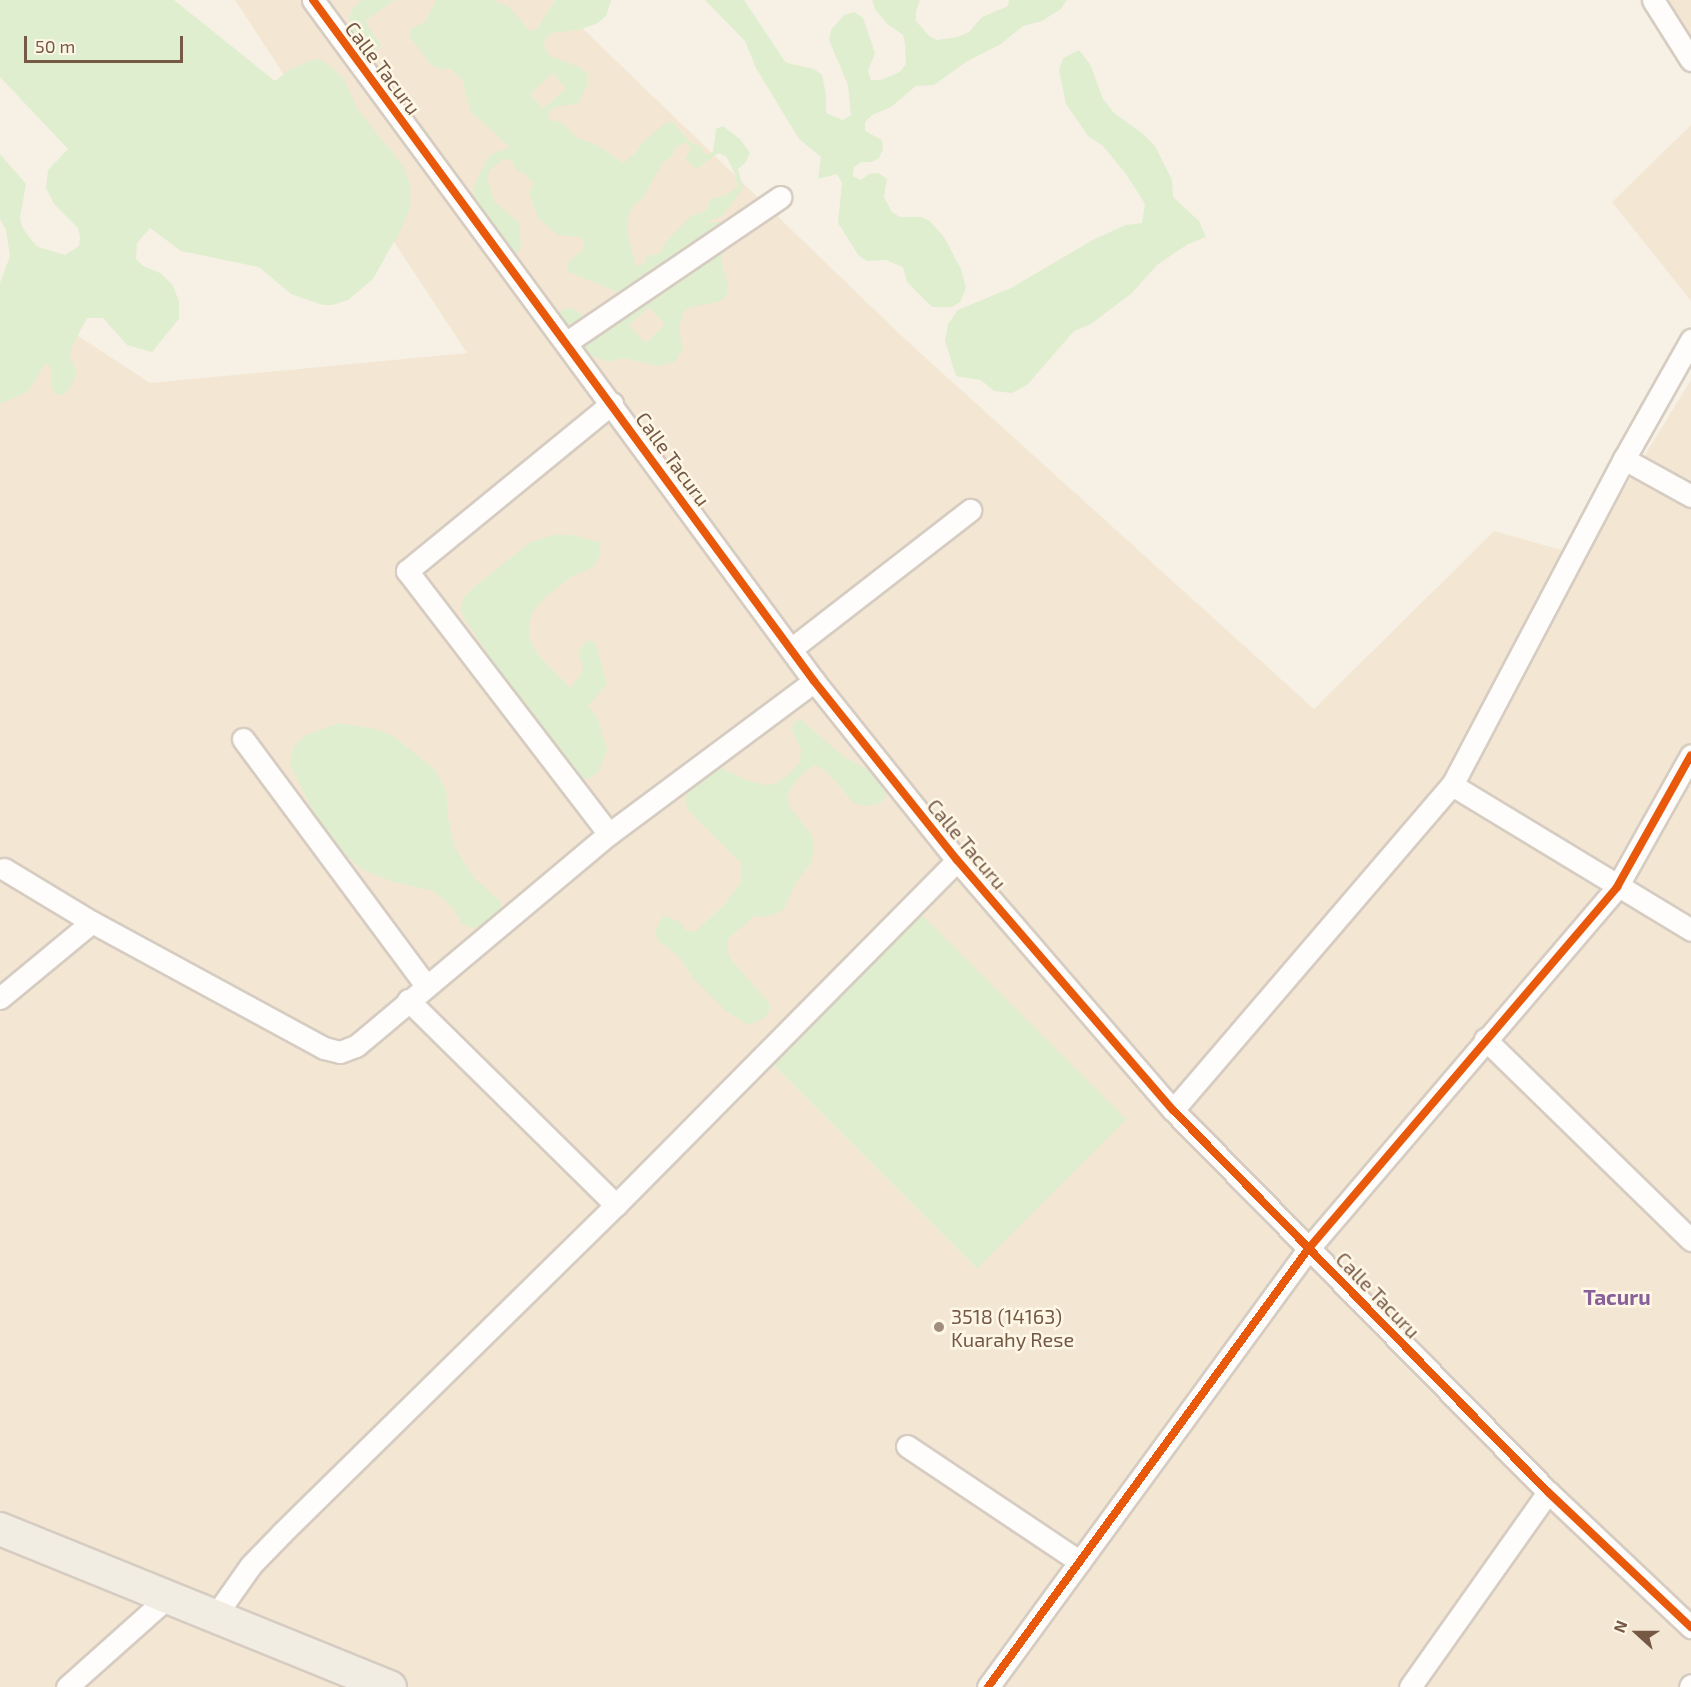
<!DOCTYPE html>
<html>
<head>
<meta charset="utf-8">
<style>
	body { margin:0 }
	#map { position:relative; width:1691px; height:1687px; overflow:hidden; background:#f7f1e5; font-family:"Exo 2",sans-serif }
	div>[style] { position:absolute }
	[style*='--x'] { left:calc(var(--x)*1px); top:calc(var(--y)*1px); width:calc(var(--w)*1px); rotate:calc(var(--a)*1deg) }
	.residential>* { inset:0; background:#f3e7d4 }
	.green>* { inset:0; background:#dfeece; transform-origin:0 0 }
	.roads { filter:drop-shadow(2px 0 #d6ccc1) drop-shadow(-2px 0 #d6ccc1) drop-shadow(0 2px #d6ccc1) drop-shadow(0 -2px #d6ccc1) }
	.street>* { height:21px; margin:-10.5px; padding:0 10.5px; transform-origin:10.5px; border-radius:10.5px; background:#fefdfb }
	.primary>* { height:32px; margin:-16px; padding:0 16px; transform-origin:16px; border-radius:16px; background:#f2ede2 }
	.cycleway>* { height:8px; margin:-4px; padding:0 4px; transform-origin:4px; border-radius:4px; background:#e8590c }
	.dots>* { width:16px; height:16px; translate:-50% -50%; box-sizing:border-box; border:3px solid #fff7e6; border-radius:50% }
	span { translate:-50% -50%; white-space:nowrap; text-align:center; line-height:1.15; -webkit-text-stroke:5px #fff7e6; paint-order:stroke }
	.street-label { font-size:20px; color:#755945 }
	.poi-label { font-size:20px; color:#755945 }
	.left { translate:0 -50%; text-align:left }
	.neighbourhood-label { font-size:21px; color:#896099; font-weight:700 }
	.north { position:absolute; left:1607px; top:1603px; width:60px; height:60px; -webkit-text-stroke:4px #fff7e6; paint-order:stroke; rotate:291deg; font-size:16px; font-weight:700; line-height:24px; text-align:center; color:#755945 }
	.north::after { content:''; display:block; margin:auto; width:21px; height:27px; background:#755945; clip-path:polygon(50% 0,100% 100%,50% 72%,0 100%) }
	.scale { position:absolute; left:24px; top:36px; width:159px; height:27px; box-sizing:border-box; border:3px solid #755945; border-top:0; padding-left:8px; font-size:18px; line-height:21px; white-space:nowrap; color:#755945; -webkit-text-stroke:4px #fff7e6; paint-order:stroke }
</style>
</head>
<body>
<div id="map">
	<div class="residential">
		<i style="clip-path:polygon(235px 0,553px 0,907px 341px,1314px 709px,1494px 531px,1583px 556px,1691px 380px,1691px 1687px,0 1687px,0 285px,150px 383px,467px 353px)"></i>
		<i style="clip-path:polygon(1651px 0,1691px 0,1691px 48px)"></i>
		<i style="clip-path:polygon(1691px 125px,1691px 301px,1612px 202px)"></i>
	</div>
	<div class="green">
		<i style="clip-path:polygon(0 0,174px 0,275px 81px,290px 69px,315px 59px,324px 61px,343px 78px,358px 110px,403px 166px,410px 184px,410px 208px,400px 231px,373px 279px,348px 300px,332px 305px,323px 305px,291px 294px,259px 267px,181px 251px,150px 228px,137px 243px,136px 259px,143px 266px,160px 273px,172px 284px,179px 301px,179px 319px,152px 352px,127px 345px,103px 318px,87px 318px,71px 348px,70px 357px,77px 373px,70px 388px,64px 394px,56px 395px,52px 387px,52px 369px,46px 363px,28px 391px,0 404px,0 283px,10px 256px,6px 230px,0 219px,0 154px,26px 184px,20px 218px,22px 227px,32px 241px,38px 247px,65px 255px,79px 246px,80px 237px,78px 228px,54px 204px,46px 188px,48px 170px,68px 149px,0 77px)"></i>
		<i style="clip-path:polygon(363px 0,395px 0,366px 20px,367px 25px,381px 45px,375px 52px,353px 40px,348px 31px,349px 17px,353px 8px)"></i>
		<i style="clip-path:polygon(evenodd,436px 0,493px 0,509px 7px,531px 32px,538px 28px,555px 0,611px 0,606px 16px,598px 23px,579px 30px,550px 33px,544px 42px,546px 51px,552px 57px,579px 67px,587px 73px,587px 85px,578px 104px,558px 106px,550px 111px,548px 119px,564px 124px,577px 138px,597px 145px,623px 163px,637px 152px,641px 144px,663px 125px,672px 121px,690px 142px,701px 147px,706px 155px,713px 152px,716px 129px,723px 126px,740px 139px,750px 153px,745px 163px,738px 169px,743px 188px,722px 216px,704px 223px,722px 222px,729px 227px,721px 260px,728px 285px,727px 294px,721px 301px,688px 308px,682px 314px,679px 331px,683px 348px,675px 362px,658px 366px,624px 358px,608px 362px,593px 356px,586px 351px,584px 343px,562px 329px,556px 314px,564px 309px,573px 308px,587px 318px,622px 294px,567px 271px,568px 262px,584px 249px,582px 237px,558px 235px,539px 219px,529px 194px,534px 183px,524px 173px,516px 170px,512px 160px,503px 159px,491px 169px,487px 177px,494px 201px,519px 223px,521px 246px,518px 253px,506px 248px,478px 208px,474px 199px,474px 186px,479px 175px,490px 155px,510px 147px,471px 112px,462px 79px,450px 69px,440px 69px,431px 65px,410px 37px,411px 28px,425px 22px,436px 0,553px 73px,566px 89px,543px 109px,530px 94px,553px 73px,436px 0,686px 142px,691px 149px,685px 159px,697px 169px,718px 153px,726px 156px,735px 174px,738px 187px,724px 196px,711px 199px,707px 210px,691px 216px,664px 244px,659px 254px,647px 256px,644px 263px,639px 266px,635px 264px,628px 235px,628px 218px,632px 206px,643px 198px,663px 162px,672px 156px,676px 147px,686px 142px,436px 0,649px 307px,665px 325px,645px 343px,629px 325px,649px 307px)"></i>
		<i style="clip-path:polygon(705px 0,744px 0,784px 60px,787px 63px,814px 69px,822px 75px,826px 94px,826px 113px,843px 120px,851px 115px,848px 85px,829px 40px,831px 30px,844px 15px,854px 12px,863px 18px,875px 53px,868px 71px,871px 80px,881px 80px,900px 72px,906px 64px,905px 44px,903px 35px,887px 24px,875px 9px,872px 0,920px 0,916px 11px,916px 21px,929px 36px,937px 40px,958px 37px,969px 32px,982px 17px,1008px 6px,1009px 0,1067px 0,1061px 9px,1042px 21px,1023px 26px,1001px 44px,966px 62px,934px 85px,916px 86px,891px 107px,872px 115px,865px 122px,865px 131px,882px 140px,883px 149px,879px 158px,871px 162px,862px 162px,854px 167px,853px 176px,861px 180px,869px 174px,879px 173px,887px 179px,884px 197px,892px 212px,900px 217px,921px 217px,930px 221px,944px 237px,961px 269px,966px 288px,960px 302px,952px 307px,932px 307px,907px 282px,903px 267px,886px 260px,867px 261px,859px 256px,838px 223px,842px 183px,837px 174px,818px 179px,821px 157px,799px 139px,756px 68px,745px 41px)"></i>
		<i style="clip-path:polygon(1079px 50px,1090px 64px,1103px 99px,1114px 113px,1142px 133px,1155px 146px,1172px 180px,1173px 197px,1199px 221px,1206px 237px,1188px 244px,1157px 265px,1132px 293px,1091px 324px,1074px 331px,1027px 385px,1012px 393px,994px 391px,981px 380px,956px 376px,945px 341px,948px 324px,958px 310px,1011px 288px,1091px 241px,1125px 225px,1142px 223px,1145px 204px,1126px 174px,1103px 146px,1088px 136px,1066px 104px,1059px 70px,1063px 58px)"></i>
		<i style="clip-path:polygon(553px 535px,572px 535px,599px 542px,601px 553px,593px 567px,571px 577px,548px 595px,533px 611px,529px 623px,529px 638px,539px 656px,570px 688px,582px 673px,583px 664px,579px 656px,581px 648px,587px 641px,595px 642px,607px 684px,588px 706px,597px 717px,607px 750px,598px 773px,584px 780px,573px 775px,518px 699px,463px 616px,461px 606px,464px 597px,472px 589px,529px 543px)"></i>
		<i style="clip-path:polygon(800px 719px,844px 757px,874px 773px,880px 779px,886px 796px,883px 801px,876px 805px,862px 806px,853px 802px,827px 772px,815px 765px,802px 774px,790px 789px,787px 798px,790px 808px,812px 835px,814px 844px,812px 862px,796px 882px,783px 910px,766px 917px,754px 916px,728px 939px,728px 953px,732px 961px,769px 1003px,769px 1011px,764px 1018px,748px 1025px,725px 1010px,694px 979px,679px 957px,658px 940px,655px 931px,664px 915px,681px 923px,685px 930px,695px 932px,724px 905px,742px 881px,741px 863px,689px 811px,685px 802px,688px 789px,698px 772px,716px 766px,747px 780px,764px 785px,775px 784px,786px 777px,800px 762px,801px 749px,792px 731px,793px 723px)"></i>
		<i style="clip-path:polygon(340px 723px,375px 729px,393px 736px,434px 769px,446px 790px,448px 819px,454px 846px,474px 878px,500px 901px,501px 908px,495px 915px,481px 926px,472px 928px,462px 924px,453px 908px,434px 891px,393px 882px,361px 869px,348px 857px,315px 814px,290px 765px,293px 747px,304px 736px)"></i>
		<i style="left:922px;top:915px;width:289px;height:211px;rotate:45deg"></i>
	</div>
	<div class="roads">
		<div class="street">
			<i style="--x:313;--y:0;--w:845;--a:53.66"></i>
			<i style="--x:814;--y:681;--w:229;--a:51.4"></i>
			<i style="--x:957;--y:860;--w:330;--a:49.2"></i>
			<i style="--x:1173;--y:1110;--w:535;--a:45.53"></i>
			<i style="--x:1548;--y:1492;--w:197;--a:43.4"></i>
			<i style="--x:1653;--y:0;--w:71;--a:57.7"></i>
			<i style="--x:567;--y:342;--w:258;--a:-34.2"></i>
			<i style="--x:1624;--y:459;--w:77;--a:28.9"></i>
			<i style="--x:791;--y:649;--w:227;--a:-37.8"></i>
			<i style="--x:243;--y:739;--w:307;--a:53.4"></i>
			<i style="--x:1452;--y:785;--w:280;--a:31.2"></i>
			<i style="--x:609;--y:834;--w:332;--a:-127.5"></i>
			<i style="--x:407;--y:571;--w:265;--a:-39.3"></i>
			<i style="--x:4;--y:869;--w:103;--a:31.1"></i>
			<i style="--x:92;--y:922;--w:264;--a:28.5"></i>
			<i style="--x:324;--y:1048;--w:16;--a:14"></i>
			<i style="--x:340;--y:1052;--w:17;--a:-21"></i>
			<i style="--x:356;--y:1046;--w:330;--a:-40"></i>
			<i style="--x:609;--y:834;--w:256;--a:-36.7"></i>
			<i style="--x:0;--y:998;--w:119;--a:-39.6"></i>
			<i style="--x:408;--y:1000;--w:292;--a:44.6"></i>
			<i style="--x:1485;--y:1039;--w:288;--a:44.3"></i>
			<i style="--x:1173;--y:1110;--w:428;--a:-49.4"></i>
			<i style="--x:1452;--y:785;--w:369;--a:-62.2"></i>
			<i style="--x:1624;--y:459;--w:137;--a:-60.6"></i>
			<i style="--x:907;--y:1446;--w:208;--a:33.8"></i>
			<i style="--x:215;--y:1616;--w:62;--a:-54.8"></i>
			<i style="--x:251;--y:1565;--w:45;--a:-45.9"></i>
			<i style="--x:282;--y:1533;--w:468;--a:-44.5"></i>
			<i style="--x:616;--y:1205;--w:485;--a:-45.3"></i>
			<i style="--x:67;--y:1687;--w:135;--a:-41.7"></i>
			<i style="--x:988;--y:1687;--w:544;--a:-53.83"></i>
			<i style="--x:1309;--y:1248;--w:475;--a:-49.5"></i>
			<i style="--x:1617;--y:887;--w:151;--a:-60.7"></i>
			<i style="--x:1410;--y:1687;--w:239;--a:-54.7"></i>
			<i style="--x:1690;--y:1687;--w:2;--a:-63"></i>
		</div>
		<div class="primary">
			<i style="--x:0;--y:1529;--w:421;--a:22.1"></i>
		</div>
	</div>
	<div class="cycleway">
		<i style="--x:313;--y:0;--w:845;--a:53.66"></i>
		<i style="--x:814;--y:681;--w:229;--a:51.4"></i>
		<i style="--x:957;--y:860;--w:330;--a:49.2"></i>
		<i style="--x:1173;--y:1110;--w:535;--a:45.53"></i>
		<i style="--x:1548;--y:1492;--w:197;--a:43.4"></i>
		<i style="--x:988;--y:1687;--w:544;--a:-53.83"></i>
		<i style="--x:1309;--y:1248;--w:475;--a:-49.5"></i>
		<i style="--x:1617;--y:887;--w:151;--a:-60.7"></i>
	</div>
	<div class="dots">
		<i style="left:939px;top:1327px;background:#a28e7d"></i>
	</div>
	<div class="street-label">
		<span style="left:383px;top:68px;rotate:53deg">Calle Tacuru</span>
		<span style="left:673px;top:459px;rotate:54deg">Calle Tacuru</span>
		<span style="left:967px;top:844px;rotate:50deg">Calle Tacuru</span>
		<span style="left:1378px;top:1295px;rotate:46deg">Calle Tacuru</span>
	</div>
	<div class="poi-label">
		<span class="left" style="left:951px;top:1328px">3518 (14163)<br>Kuarahy Rese</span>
	</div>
	<div class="neighbourhood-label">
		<span style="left:1617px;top:1297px">Tacuru</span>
	</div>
	<div class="north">N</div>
	<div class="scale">50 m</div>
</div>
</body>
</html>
